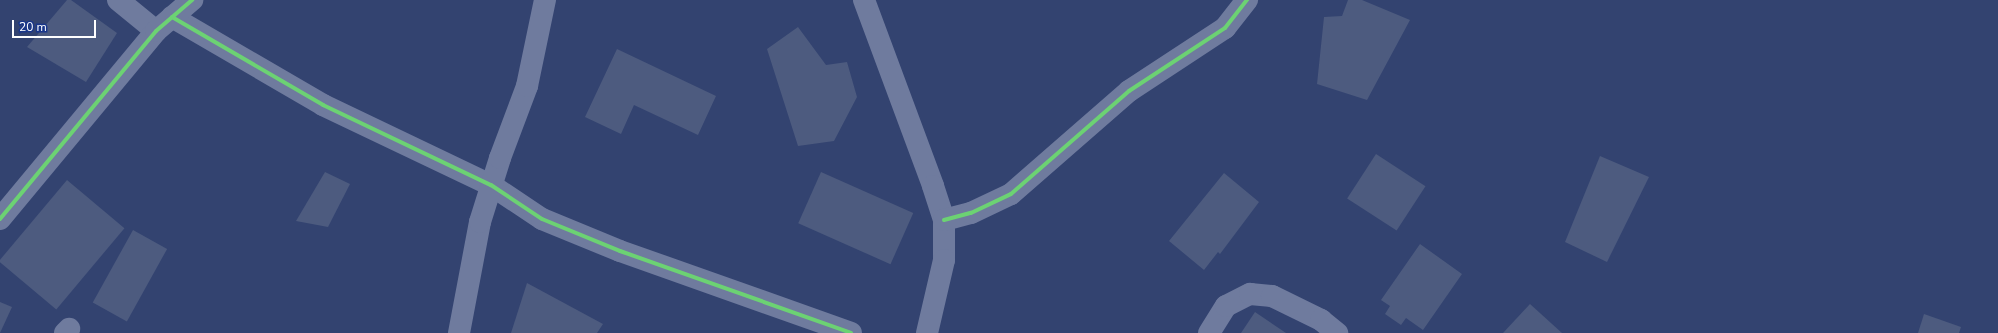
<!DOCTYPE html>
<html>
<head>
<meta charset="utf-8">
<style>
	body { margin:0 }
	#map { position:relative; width:1998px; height:333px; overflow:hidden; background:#334370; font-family:"Nunito Sans",sans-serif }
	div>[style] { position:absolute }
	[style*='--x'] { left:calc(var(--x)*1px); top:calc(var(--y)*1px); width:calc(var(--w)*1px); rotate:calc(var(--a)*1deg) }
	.building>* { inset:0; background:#4d5b7f; transform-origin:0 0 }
	.street>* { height:22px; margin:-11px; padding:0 11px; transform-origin:11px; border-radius:11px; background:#6f7b9e }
	.cycleway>* { height:4px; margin:-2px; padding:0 2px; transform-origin:2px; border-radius:2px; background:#6cd273 }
	span { translate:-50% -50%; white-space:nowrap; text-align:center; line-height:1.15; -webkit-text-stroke:3px #19368a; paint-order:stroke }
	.scale { position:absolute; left:12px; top:20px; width:84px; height:18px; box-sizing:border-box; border:2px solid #fff; border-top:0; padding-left:5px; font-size:12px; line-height:14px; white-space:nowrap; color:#fff; -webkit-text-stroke:3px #19368a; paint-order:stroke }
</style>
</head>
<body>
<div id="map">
	<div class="building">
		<i style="clip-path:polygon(67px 0,71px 0,117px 33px,86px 82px,27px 47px)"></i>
		<i style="clip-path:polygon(1348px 0,1362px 0,1410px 20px,1367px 100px,1317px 84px,1324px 17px,1342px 16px)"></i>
		<i style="clip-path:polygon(798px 27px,826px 65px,847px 62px,857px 97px,834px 141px,798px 146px,767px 49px)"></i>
		<i style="clip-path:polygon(617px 49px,716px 96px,698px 135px,634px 105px,621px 134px,585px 117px)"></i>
		<i style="left:1376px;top:154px;width:59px;height:53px;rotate:33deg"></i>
		<i style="clip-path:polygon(1600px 156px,1649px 177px,1607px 262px,1565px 242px)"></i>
		<i style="clip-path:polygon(325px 172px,350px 184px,328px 227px,296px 221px)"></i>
		<i style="left:821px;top:172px;width:101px;height:56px;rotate:24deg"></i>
		<i style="clip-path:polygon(1224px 173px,1259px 202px,1220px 254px,1218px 252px,1204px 270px,1169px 241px)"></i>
		<i style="left:67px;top:180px;width:75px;height:106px;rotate:40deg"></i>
		<i style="left:133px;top:230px;width:39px;height:83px;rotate:29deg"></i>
		<i style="clip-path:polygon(1420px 244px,1462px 274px,1423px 330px,1406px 318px,1401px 325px,1385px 314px,1390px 306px,1381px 300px)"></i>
		<i style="clip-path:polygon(527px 283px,603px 324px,597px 333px,511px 333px)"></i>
		<i style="clip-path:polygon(0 302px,12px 307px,0 333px)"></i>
		<i style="clip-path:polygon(1530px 304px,1562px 333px,1503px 333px)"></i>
		<i style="clip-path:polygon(1255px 312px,1286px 333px,1241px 333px)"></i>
		<i style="clip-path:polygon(1924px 314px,1961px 327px,1959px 333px,1918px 333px)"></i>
	</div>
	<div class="street">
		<i style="--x:118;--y:0;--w:49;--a:39.2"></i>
		<i style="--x:864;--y:0;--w:198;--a:69.6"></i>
		<i style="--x:933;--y:186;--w:36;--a:72"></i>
		<i style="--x:944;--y:220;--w:40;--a:90"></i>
		<i style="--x:944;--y:260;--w:75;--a:103.1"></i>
		<i style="--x:172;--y:17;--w:175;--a:30.2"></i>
		<i style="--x:323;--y:105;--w:186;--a:25.5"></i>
		<i style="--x:491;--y:185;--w:61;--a:33.7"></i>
		<i style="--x:542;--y:219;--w:84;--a:22.3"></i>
		<i style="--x:620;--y:251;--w:245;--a:19.5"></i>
		<i style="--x:0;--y:219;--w:244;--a:-50.3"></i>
		<i style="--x:156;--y:31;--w:48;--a:-40.7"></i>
		<i style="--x:944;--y:220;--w:28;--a:-15"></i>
		<i style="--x:971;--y:213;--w:44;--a:-25.4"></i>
		<i style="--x:1011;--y:194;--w:157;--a:-41.1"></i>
		<i style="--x:1129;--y:91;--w:115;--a:-33.3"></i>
		<i style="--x:1225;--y:28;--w:36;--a:-52"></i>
		<i style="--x:65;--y:333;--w:6;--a:-45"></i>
		<i style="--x:459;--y:333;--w:113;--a:-79.3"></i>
		<i style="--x:480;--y:222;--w:67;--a:-72.6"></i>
		<i style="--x:500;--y:158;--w:77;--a:-69.4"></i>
		<i style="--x:527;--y:86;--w:88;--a:-78.2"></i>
		<i style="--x:1209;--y:333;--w:32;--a:-58"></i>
		<i style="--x:1226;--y:306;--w:27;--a:-27"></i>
		<i style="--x:1250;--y:294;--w:22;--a:5"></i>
		<i style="--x:1272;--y:296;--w:55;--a:26.1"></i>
		<i style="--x:1321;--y:320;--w:21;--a:39"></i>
	</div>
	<div class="cycleway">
		<i style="--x:172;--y:17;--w:175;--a:30.2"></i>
		<i style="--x:323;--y:105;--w:186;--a:25.5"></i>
		<i style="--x:491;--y:185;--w:61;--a:33.7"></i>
		<i style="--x:542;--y:219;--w:84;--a:22.3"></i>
		<i style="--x:620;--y:251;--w:245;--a:19.5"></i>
		<i style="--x:0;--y:219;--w:244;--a:-50.3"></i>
		<i style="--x:156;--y:31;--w:48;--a:-40.7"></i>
		<i style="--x:944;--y:220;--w:28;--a:-15"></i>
		<i style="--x:971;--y:213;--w:44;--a:-25.4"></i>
		<i style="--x:1011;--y:194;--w:157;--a:-41.1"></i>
		<i style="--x:1129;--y:91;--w:115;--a:-33.3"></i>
		<i style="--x:1225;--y:28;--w:36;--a:-52"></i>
	</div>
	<div class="scale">20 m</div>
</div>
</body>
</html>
